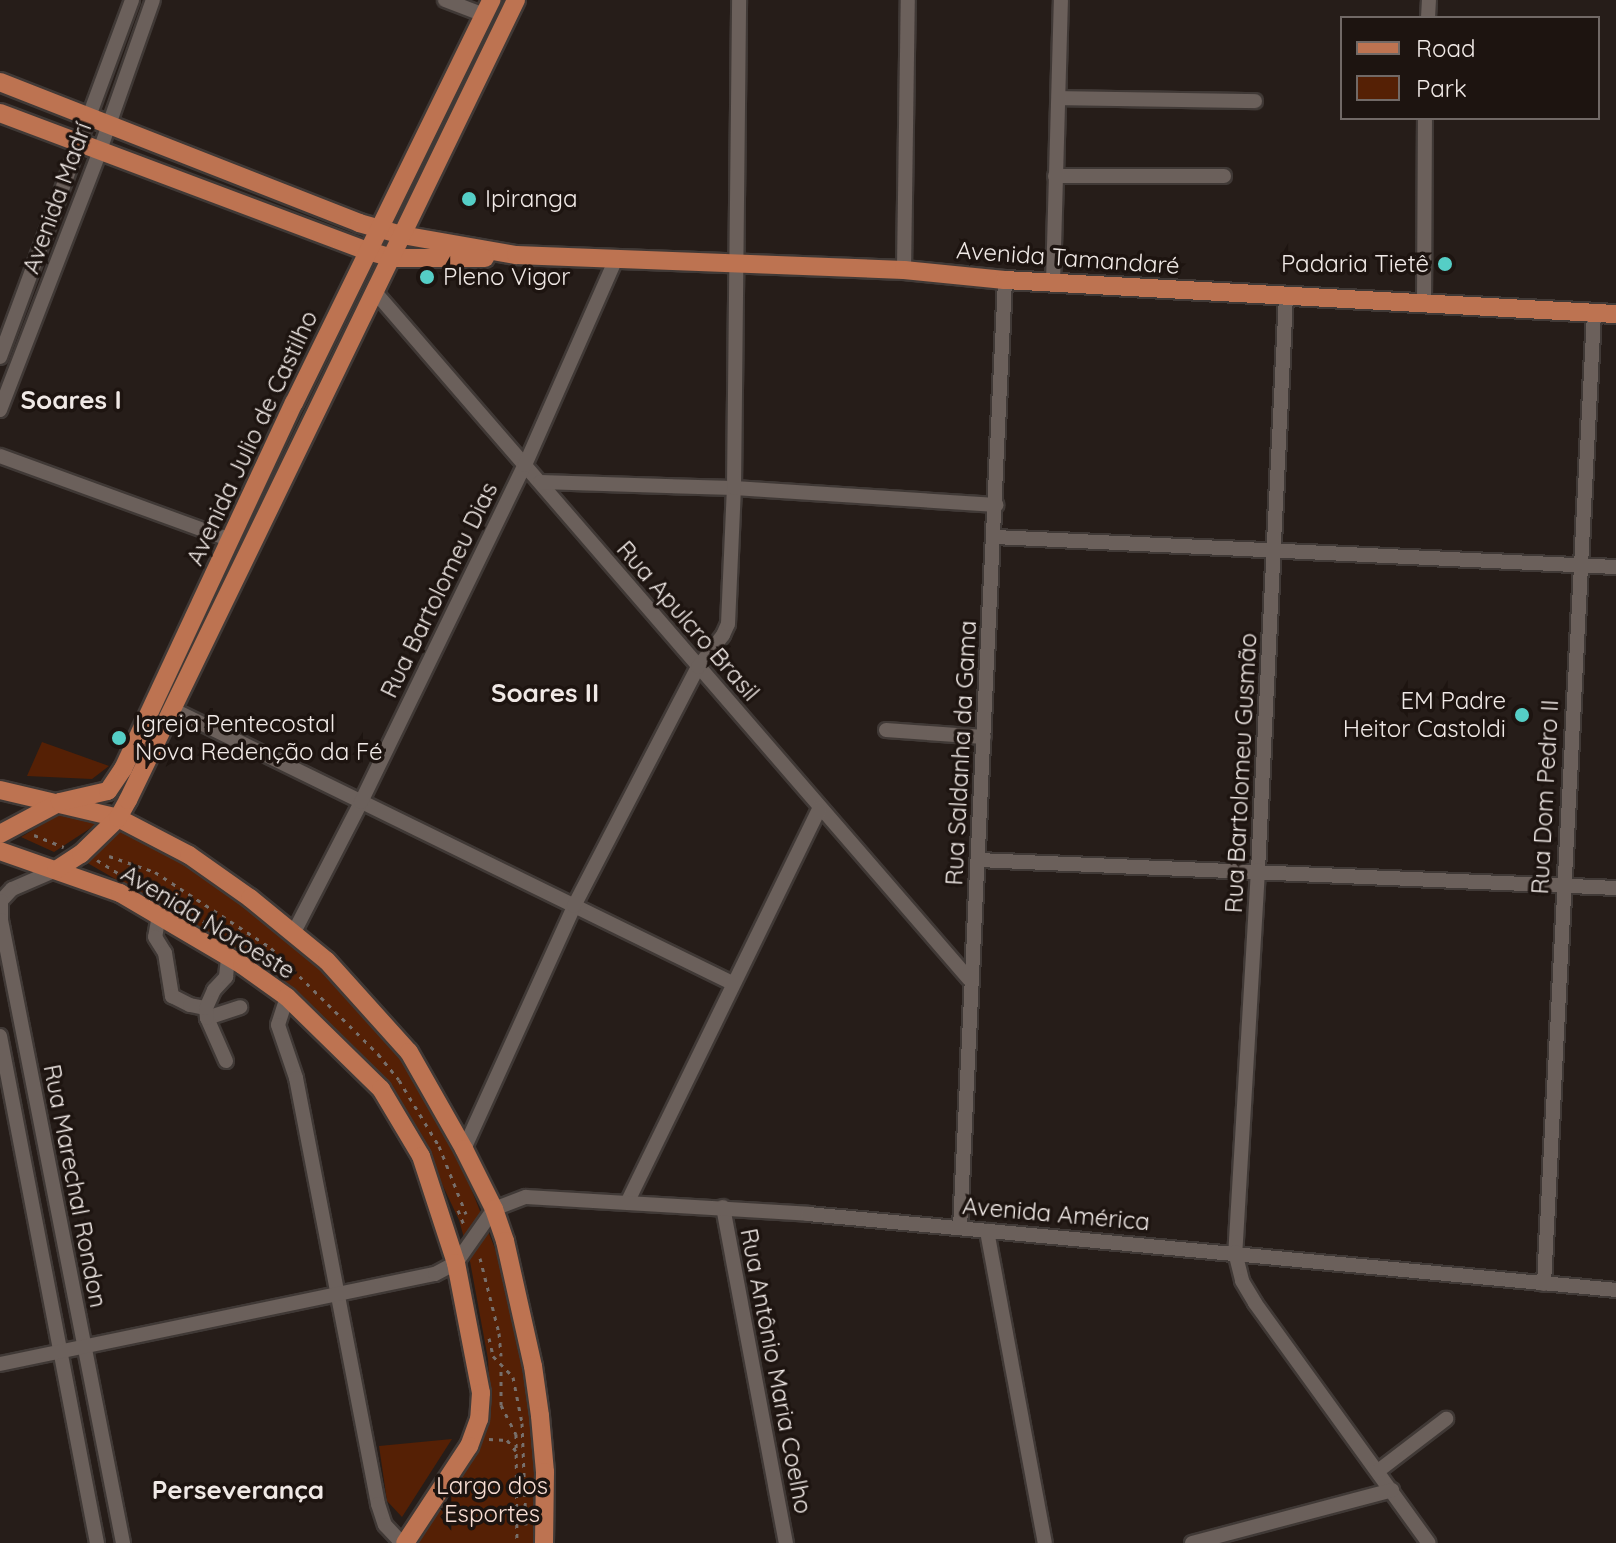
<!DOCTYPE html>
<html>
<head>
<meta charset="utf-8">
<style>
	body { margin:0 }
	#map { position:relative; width:1616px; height:1543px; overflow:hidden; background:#261d19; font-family:Quicksand,sans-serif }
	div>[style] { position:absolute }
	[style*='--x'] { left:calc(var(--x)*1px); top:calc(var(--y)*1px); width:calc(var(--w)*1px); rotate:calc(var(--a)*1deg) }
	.green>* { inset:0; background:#552005 }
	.path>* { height:3px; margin-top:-1.5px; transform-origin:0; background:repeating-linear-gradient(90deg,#776f6b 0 4px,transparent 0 10px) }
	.roads { filter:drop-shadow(2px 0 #403936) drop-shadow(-2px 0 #403936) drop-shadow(0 2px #403936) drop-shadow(0 -2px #403936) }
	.minor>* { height:14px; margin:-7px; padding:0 7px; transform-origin:7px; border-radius:7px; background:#6b605b }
	.major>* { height:18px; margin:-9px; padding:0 9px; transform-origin:9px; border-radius:9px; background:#bd7351 }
	.dots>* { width:22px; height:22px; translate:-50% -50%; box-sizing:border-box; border:4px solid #1d1410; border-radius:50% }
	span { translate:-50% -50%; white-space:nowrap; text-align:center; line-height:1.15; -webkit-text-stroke:7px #1d1410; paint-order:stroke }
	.street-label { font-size:24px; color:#f0e9e6 }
	.poi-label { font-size:24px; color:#f0e9e6 }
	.left { translate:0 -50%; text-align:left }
	.right { translate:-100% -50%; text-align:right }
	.park-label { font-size:24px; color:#f8ded4 }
	.neighbourhood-label { font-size:26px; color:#f0e9e6; font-weight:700 }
	.legend { position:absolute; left:1340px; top:16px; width:260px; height:104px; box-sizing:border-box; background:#1d1410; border:2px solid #716966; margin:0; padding:10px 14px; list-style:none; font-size:24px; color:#f0e9e6 }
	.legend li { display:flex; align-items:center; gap:16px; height:40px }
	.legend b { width:40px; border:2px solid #716966 }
</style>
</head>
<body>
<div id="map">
	<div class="green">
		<i style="clip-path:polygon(42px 742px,109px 766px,92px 779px,27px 776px)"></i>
		<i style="clip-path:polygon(68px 809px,103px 820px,54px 852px,21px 837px)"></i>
		<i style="clip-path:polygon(114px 827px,182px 861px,251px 907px,289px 937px,348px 995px,400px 1056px,422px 1091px,458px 1156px,496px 1251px,524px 1370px,531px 1416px,535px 1472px,534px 1543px,416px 1543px,480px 1441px,490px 1394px,488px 1359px,469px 1256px,459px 1220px,426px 1150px,385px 1085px,358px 1053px,289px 987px,230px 945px,84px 861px)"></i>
		<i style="clip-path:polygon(452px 1439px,402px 1517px,387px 1501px,379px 1446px)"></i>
	</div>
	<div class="path">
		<i style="--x:34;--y:835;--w:32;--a:22"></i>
		<i style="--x:109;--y:856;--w:49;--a:19.2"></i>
		<i style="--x:155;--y:872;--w:139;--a:33.2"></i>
		<i style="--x:271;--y:948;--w:151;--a:44.7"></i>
		<i style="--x:378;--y:1054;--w:33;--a:51"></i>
		<i style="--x:399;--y:1080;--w:77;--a:58.8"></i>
		<i style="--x:439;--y:1146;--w:73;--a:68.3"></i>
		<i style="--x:97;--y:860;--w:28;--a:32"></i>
		<i style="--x:194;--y:916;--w:59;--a:30.5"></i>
		<i style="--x:458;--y:1210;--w:16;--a:68"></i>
		<i style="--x:480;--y:1258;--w:77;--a:75.8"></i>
		<i style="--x:499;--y:1333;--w:23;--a:85"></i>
		<i style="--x:489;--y:1338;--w:18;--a:77"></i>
		<i style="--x:493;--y:1356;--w:29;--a:46"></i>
		<i style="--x:513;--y:1377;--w:47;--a:78.9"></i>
		<i style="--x:522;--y:1423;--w:102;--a:87.8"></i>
		<i style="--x:501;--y:1371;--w:34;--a:90"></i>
		<i style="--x:501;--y:1405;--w:33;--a:63"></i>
		<i style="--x:516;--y:1434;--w:109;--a:89.5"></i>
		<i style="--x:489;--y:1439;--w:18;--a:3"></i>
		<i style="--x:507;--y:1440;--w:14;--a:51"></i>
	</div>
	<div class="roads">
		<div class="minor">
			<i style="--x:445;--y:0;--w:42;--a:21"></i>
			<i style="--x:1428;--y:18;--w:18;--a:-87"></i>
			<i style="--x:1059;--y:98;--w:196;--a:0.9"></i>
			<i style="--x:1055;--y:176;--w:169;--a:0"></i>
			<i style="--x:904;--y:270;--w:270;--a:-89.2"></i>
			<i style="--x:1053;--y:283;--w:283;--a:-88.4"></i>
			<i style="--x:375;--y:292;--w:908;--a:49.15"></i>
			<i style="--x:1286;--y:296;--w:575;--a:92.79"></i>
			<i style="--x:1258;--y:870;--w:383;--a:93.4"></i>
			<i style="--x:1235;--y:1252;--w:30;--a:76"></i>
			<i style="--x:1242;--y:1281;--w:26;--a:59"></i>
			<i style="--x:1255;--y:1303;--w:296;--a:54.1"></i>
			<i style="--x:1424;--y:303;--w:185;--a:-89.7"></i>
			<i style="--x:0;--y:357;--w:381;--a:-69.7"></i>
			<i style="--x:0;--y:410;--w:275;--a:-68.9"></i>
			<i style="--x:99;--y:153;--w:162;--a:-70.6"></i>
			<i style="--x:0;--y:456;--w:246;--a:20"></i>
			<i style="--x:540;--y:482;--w:194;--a:1.8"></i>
			<i style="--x:734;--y:488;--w:263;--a:3.7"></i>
			<i style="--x:995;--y:537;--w:622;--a:2.77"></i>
			<i style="--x:174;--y:710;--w:621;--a:26.07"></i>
			<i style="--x:886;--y:730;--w:98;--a:4.1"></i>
			<i style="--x:978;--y:860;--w:639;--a:2.51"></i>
			<i style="--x:56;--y:870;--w:48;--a:156.6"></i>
			<i style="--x:12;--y:889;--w:16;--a:133"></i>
			<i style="--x:1;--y:901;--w:19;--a:90"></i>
			<i style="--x:1;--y:920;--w:635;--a:78.92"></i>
			<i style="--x:159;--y:915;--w:22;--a:100"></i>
			<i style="--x:155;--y:937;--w:19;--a:58"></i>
			<i style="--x:165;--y:953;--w:44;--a:80.8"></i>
			<i style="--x:172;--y:996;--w:20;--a:27"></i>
			<i style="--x:190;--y:1005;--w:16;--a:11"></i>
			<i style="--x:293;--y:934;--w:148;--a:-62.7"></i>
			<i style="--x:361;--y:802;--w:375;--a:-64.1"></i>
			<i style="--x:525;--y:465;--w:223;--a:-66.2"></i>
			<i style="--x:287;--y:997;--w:29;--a:108"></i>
			<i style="--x:278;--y:1025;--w:56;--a:71.2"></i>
			<i style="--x:296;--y:1078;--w:434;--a:79.1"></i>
			<i style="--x:378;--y:1504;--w:22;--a:72"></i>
			<i style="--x:385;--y:1525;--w:25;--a:47"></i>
			<i style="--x:207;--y:1018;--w:35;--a:-18"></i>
			<i style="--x:0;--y:1036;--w:516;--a:79.17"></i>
			<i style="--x:226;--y:1061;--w:47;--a:-113.8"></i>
			<i style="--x:207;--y:1018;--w:10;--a:-96"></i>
			<i style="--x:206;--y:1008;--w:20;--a:-66"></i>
			<i style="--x:214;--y:990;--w:18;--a:-47"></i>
			<i style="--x:226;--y:977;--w:20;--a:-84"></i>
			<i style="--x:464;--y:1149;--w:267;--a:-65.6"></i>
			<i style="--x:574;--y:906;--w:269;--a:-62.6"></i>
			<i style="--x:698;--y:667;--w:41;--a:-52"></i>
			<i style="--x:723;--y:635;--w:12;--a:-66"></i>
			<i style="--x:728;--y:624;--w:136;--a:-87.5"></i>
			<i style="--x:734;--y:488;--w:488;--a:-89.4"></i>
			<i style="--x:628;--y:1201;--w:437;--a:-64"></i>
			<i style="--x:723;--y:1207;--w:342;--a:79.4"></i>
			<i style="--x:960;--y:1228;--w:949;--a:-87.28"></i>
			<i style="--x:987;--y:1231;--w:317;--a:79.5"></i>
			<i style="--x:1544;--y:1284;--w:972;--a:-87.05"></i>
			<i style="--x:0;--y:1364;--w:444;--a:-11.7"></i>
			<i style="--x:435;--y:1274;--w:24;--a:-28"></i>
			<i style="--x:456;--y:1263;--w:66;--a:-54.9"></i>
			<i style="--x:494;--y:1209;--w:34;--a:-21"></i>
			<i style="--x:526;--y:1197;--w:283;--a:3.4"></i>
			<i style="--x:808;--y:1214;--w:812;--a:5.37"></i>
			<i style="--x:1378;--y:1471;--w:86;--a:-37.4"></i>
			<i style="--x:1192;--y:1543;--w:207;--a:-14.8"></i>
		</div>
		<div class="major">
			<i style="--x:0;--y:82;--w:386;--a:21.4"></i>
			<i style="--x:359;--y:223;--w:45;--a:15.6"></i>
			<i style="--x:402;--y:235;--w:116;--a:10"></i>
			<i style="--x:516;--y:255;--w:388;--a:2.2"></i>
			<i style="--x:904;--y:270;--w:101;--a:5.7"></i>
			<i style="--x:1005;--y:280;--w:612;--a:3.19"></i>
			<i style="--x:0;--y:113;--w:393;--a:20.6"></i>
			<i style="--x:368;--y:251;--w:26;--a:16"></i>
			<i style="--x:393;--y:258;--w:92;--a:0"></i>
			<i style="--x:0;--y:790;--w:121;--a:13.3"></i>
			<i style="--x:118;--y:818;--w:80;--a:27.5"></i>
			<i style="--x:189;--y:855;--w:75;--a:35.2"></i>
			<i style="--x:250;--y:898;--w:99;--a:39.3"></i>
			<i style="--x:327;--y:961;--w:122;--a:48"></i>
			<i style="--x:409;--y:1052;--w:112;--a:60.4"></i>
			<i style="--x:464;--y:1149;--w:67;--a:63.4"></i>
			<i style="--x:494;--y:1209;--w:34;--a:71"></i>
			<i style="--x:505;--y:1241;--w:128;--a:77.4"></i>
			<i style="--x:533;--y:1366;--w:50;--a:82"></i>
			<i style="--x:540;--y:1416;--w:56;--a:84.9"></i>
			<i style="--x:545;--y:1472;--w:71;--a:90.8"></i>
			<i style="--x:0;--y:834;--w:68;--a:-28.1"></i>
			<i style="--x:60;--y:802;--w:49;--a:-12.9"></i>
			<i style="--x:108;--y:791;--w:27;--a:-56"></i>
			<i style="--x:123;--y:769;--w:404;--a:-65"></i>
			<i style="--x:294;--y:403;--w:449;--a:-63.9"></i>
			<i style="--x:0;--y:851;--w:127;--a:19.3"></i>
			<i style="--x:120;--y:893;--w:142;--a:30.5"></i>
			<i style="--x:242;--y:965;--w:55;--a:35.4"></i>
			<i style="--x:287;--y:997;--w:132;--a:44.4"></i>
			<i style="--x:381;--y:1089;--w:78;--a:59.2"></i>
			<i style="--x:421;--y:1156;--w:113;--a:71.9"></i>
			<i style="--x:456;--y:1263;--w:132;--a:79.1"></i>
			<i style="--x:481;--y:1393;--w:26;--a:94"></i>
			<i style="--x:479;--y:1419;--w:29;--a:110"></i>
			<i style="--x:469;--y:1446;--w:116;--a:123.4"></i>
			<i style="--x:56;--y:870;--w:30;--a:-33"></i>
			<i style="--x:81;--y:854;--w:52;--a:-44.2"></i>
			<i style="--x:118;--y:818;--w:21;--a:-61"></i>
			<i style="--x:128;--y:800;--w:889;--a:-64.13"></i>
		</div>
	</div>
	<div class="dots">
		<i style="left:469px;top:199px;background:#55cec6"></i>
		<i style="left:1445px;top:264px;background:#55cec6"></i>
		<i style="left:427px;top:277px;background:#55cec6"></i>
		<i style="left:1522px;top:715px;background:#55cec6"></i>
		<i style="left:119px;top:738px;background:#55cec6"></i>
	</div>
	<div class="street-label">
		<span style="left:57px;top:198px;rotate:-70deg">Avenida Madrí</span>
		<span style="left:1068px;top:258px;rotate:4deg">Avenida Tamandaré</span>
		<span style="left:252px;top:438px;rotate:-65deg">Avenida Julio de Castilho</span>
		<span style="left:439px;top:590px;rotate:-64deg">Rua Bartolomeu Dias</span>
		<span style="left:688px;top:621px;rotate:49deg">Rua Apulcro Brasil</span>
		<span style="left:961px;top:753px;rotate:-87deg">Rua Saldanha da Gama</span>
		<span style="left:1241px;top:773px;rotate:-87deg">Rua Bartolomeu Gusmão</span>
		<span style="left:1545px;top:797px;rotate:-87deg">Rua Dom Pedro II</span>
		<span style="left:208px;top:922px;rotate:31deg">Avenida Noroeste</span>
		<span style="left:75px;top:1186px;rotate:79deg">Rua Marechal Rondon</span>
		<span style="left:1056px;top:1214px;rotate:5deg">Avenida América</span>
		<span style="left:776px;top:1371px;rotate:79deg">Rua Antônio Maria Coelho</span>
	</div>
	<div class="poi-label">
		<span class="left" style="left:485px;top:199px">Ipiranga</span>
		<span class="right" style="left:1429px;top:264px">Padaria Tietê</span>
		<span class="left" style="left:443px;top:277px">Pleno Vigor</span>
		<span class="right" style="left:1506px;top:715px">EM Padre<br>Heitor Castoldi</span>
		<span class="left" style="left:135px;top:738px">Igreja Pentecostal<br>Nova Redenção da Fé</span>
	</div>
	<div class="park-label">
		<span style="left:492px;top:1500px">Largo dos<br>Esportes</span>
	</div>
	<div class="neighbourhood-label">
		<span style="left:71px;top:400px">Soares I</span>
		<span style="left:545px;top:693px">Soares II</span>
		<span style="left:238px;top:1490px">Perseverança</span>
	</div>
	<ul class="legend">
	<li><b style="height:10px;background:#bd7351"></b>Road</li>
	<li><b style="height:22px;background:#552005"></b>Park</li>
	</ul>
</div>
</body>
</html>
